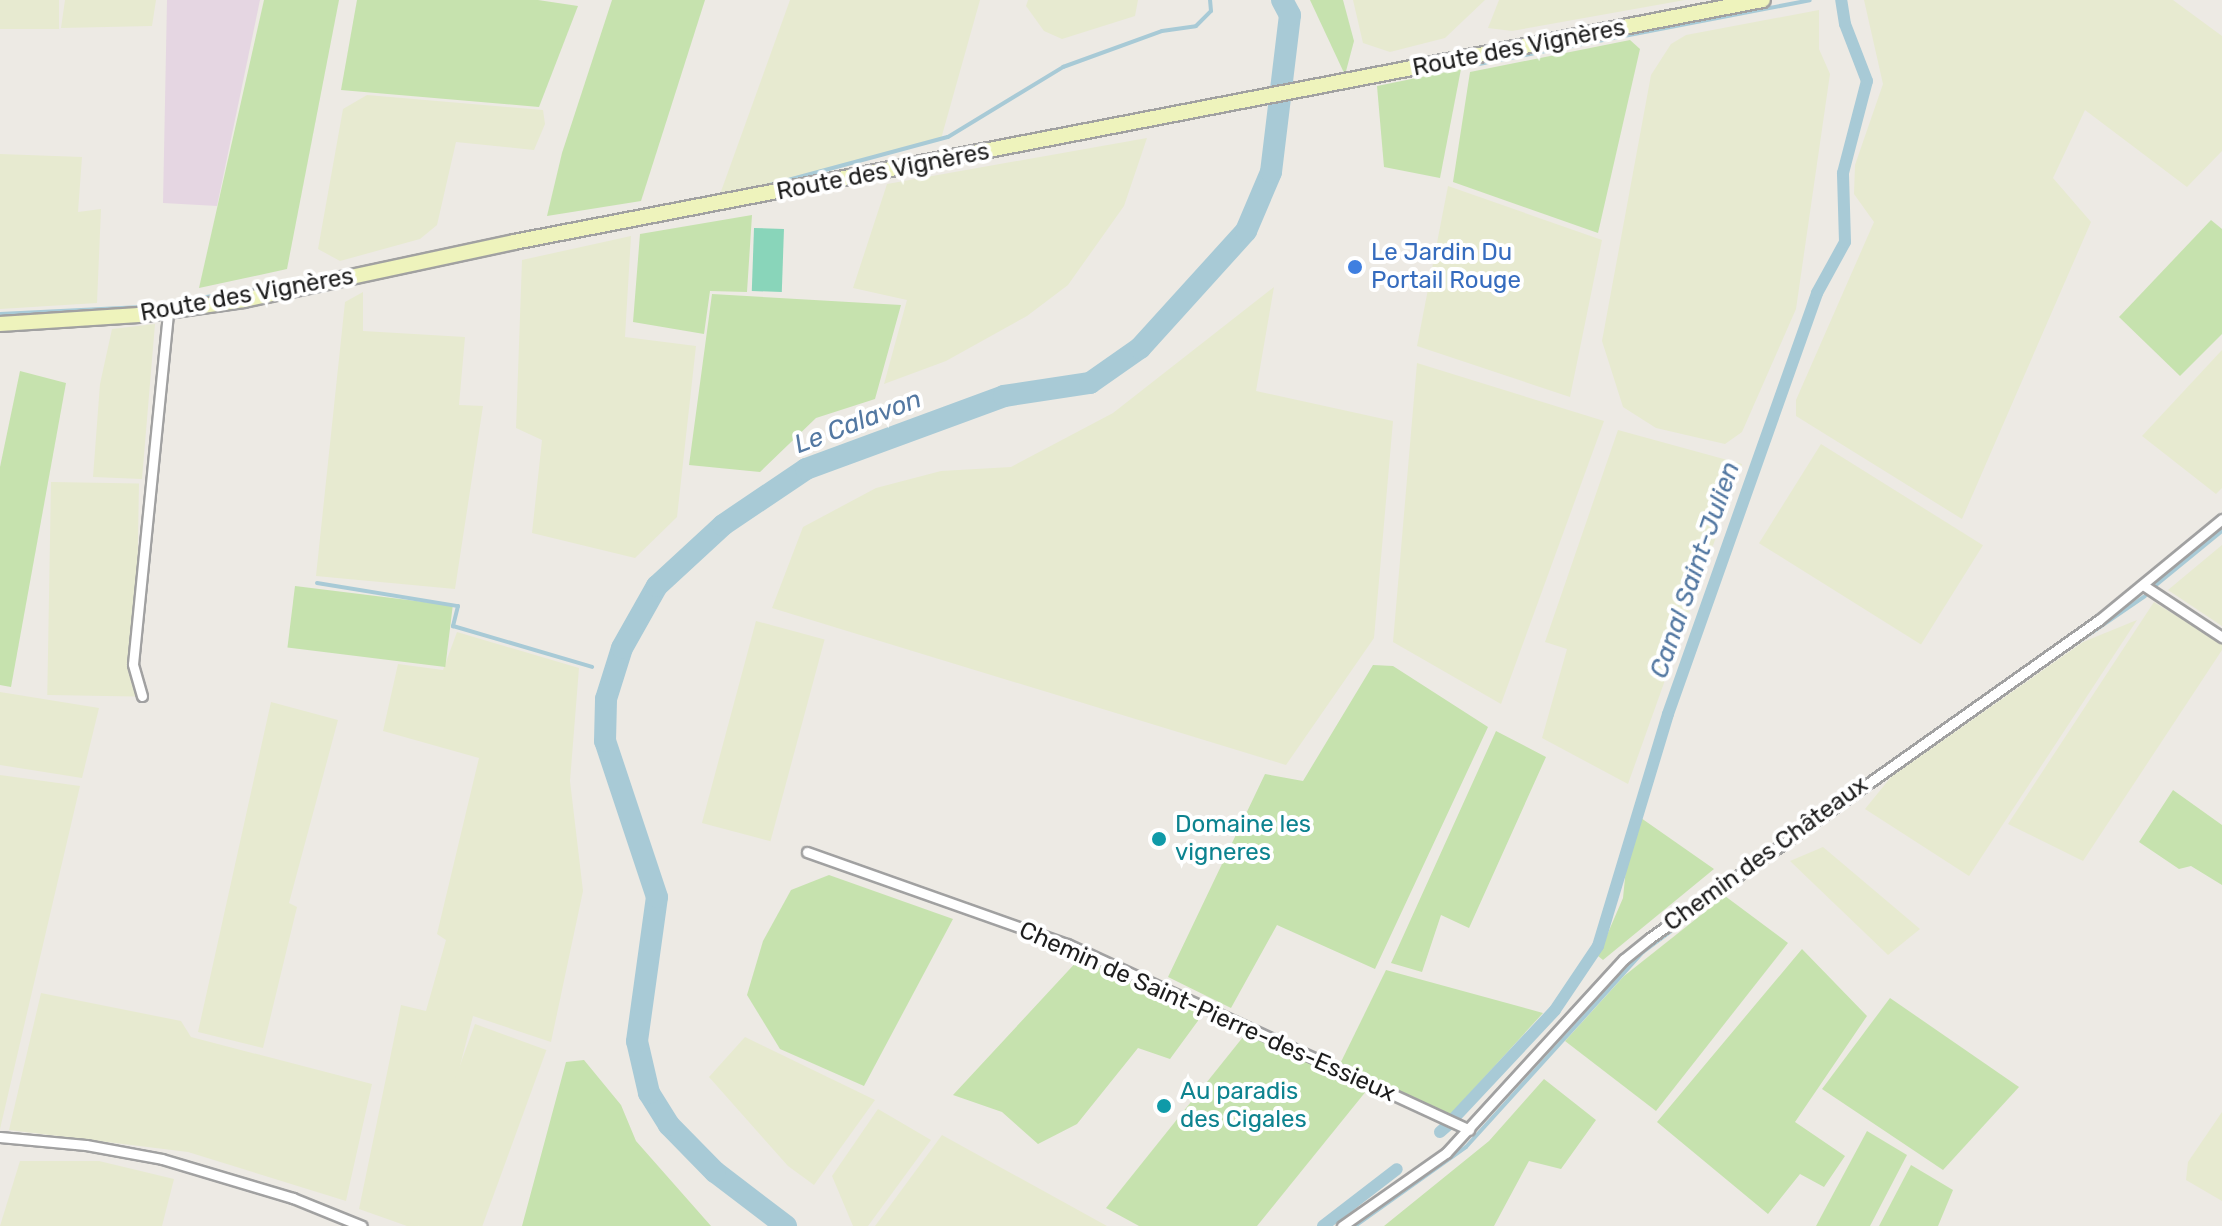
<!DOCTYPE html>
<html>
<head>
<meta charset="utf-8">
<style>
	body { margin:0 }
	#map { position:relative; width:2222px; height:1226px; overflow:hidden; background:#edeae4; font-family:Rubik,sans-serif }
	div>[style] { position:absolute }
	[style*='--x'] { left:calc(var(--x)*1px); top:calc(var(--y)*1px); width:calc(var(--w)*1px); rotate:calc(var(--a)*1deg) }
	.industrial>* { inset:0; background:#e5d6e2 }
	.farmland>* { inset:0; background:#e7ead0; transform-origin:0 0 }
	.grass>* { inset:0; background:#c6e2ae; transform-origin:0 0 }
	.pitch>* { inset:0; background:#89d5ba; transform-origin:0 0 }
	.stream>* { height:4px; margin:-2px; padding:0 2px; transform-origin:2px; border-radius:2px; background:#a8cad6 }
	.canal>* { height:12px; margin:-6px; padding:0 6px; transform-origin:6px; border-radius:6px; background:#a8cad6 }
	.river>* { height:22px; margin:-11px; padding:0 11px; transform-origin:11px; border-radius:11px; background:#a8cad6 }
	.roads { filter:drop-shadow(2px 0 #a1a1a1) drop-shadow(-2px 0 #a1a1a1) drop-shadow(0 2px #a1a1a1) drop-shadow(0 -2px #a1a1a1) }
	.street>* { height:9px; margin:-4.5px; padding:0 4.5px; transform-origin:4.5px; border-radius:4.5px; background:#fff }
	.secondary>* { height:14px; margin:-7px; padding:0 7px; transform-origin:7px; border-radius:7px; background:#eef3bc }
	.dots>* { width:22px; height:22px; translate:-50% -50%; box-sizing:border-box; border:4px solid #fff; border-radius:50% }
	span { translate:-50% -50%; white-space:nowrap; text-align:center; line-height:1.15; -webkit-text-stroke:8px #fff; paint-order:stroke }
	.street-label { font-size:24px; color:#1d1d1d }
	.shop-label { font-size:24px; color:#366cbe }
	.left { translate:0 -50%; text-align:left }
	.culture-label { font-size:24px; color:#0d838f }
	.water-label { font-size:26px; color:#5378a2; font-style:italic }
</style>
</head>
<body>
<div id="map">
	<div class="industrial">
		<i style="clip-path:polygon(167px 0,260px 0,217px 206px,163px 203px)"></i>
	</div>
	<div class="farmland">
		<i style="left:0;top:0;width:59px;height:29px"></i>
		<i style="clip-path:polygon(65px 0,156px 0,152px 26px,61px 28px)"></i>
		<i style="clip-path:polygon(790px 0,980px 0,941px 139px,719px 197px)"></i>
		<i style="clip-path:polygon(1028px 0,1138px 0,1135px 16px,1062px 39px,1044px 31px,1026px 6px)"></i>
		<i style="clip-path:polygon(1353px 0,1485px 0,1445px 38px,1390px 52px,1363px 43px)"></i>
		<i style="clip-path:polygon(1499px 0,1685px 0,1512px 31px,1488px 28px)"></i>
		<i style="clip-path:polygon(1864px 0,2173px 0,2222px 36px,2222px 151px,2187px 187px,2085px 110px,2053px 178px,2091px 222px,1962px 519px,1796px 416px,1796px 400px,1874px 222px,1854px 194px,1855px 165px,1883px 84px)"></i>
		<i style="clip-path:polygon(1819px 10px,1819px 49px,1830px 74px,1796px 309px,1742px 432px,1725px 444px,1656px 428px,1623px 407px,1602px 341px,1651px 75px,1671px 44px,1686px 35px)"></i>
		<i style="clip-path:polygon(367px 95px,543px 110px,545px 124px,534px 150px,456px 142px,437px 225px,420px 239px,340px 261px,318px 249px,343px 109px)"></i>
		<i style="clip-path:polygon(1147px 138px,1124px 206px,1068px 285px,1027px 316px,946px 361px,884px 384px,907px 300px,853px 288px,887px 184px)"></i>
		<i style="clip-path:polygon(0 154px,82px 157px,78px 212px,101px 209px,97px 303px,0 309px)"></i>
		<i style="clip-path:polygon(1448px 186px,1602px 240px,1570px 397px,1417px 346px)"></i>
		<i style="clip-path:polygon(631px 236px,625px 337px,696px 346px,677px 517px,635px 558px,532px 533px,542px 440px,516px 428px,522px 260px)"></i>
		<i style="clip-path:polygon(1274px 287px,1256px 391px,1393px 421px,1374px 638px,1286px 765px,772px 608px,803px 527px,876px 488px,941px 471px,1011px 467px,1113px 413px)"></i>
		<i style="clip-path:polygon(363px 292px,363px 331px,465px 337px,459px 405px,483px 406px,455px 589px,316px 576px,345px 302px)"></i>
		<i style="clip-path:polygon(155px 324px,142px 479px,93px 477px,100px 384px,112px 329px)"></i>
		<i style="clip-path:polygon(2222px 350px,2222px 488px,2216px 494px,2142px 436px)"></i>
		<i style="clip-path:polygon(1417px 363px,1604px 421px,1501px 704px,1393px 642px)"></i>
		<i style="clip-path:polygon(1618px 430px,1742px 464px,1628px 784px,1542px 738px,1567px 649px,1545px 642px)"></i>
		<i style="left:1821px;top:444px;width:191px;height:117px;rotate:32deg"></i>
		<i style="left:51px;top:482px;width:88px;height:213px;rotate:1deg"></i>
		<i style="clip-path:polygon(2222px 545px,2222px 626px,2168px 590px)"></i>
		<i style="clip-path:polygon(2154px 602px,2222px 644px,2222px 650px,2083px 861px,2008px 824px)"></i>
		<i style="clip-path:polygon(2137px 620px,1969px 876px,1865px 809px,1891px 777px,2083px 642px)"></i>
		<i style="left:756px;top:621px;width:71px;height:209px;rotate:15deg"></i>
		<i style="clip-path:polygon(457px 632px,579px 668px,570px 781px,583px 891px,551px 1042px,473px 1016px,418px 1226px,407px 1226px,359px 1209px,401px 1005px,426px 1011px,446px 940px,437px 934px,479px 758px,383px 731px,398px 664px,443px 670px)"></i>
		<i style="clip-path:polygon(0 692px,99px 708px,82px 778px,0 765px)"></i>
		<i style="clip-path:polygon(271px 702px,338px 720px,289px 903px,297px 907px,263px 1048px,198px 1032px)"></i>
		<i style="clip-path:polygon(0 775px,80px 786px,0 1129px)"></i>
		<i style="clip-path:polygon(1823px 847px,1920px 929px,1888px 955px,1790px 861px)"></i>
		<i style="clip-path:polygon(41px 993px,181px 1021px,191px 1037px,372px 1084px,346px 1201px,188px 1152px,9px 1130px)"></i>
		<i style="left:475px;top:1024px;width:76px;height:209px;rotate:20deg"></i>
		<i style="clip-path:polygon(745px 1037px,875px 1100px,814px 1185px,788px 1166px,709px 1077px)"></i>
		<i style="clip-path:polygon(878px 1109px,931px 1140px,868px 1226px,853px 1226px,832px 1176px)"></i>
		<i style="clip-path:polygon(2222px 1112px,2222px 1201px,2186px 1180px,2188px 1162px)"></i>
		<i style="clip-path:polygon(942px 1135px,1107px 1226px,875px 1226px)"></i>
		<i style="clip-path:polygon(20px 1161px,99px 1161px,174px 1179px,162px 1226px,0 1226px)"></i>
	</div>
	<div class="grass">
		<i style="clip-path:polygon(264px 0,339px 0,287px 269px,199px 288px)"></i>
		<i style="clip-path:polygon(357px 0,538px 0,578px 6px,539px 107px,341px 90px)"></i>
		<i style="clip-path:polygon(612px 0,705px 0,641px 201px,547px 216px,562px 153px)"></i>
		<i style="clip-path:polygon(1310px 0,1343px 0,1354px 41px,1345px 75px)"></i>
		<i style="clip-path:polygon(1630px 40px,1640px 49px,1598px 233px,1453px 182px,1470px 72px)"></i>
		<i style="clip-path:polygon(1461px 69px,1440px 178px,1384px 167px,1377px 86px)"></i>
		<i style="clip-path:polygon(752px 215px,747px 292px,710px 291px,704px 334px,633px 322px,640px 234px)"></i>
		<i style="clip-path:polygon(2211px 220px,2222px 229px,2222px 334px,2180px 376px,2119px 317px)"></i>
		<i style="clip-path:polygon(712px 294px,901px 305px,875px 399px,816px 418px,760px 472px,689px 465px)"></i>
		<i style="clip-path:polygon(20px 371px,66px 383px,11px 687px,0 685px,0 467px)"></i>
		<i style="left:295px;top:586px;width:159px;height:62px;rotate:7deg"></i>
		<i style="clip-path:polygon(1373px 665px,1393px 666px,1488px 727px,1375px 969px,1277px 925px,1231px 1008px,1168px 977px,1265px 774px,1303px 781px)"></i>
		<i style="clip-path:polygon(1496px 731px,1546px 757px,1469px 928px,1441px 915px,1422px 972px,1391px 963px)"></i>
		<i style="clip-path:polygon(2173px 790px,2222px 825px,2222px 885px,2191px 866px,2179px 869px,2139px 842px)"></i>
		<i style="clip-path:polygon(1641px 818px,1714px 869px,1603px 960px,1598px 956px,1623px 898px,1627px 858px)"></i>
		<i style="clip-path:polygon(829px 875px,953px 919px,864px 1086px,780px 1049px,747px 995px,763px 941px,791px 890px)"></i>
		<i style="clip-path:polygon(1725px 896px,1788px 943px,1656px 1111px,1565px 1041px,1624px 976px)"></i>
		<i style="clip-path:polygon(1802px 949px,1867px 1016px,1795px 1122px,1845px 1156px,1824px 1187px,1800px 1174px,1768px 1214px,1657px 1122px)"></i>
		<i style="clip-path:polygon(1080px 958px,1203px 1014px,1170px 1059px,1138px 1048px,1077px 1124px,1038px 1144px,1002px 1112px,953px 1095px)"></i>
		<i style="clip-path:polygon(1386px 970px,1543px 1013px,1449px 1116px,1339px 1066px)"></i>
		<i style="clip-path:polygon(1890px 998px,2019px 1087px,1943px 1170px,1822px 1089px)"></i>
		<i style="clip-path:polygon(1247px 1032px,1367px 1090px,1257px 1226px,1139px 1226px,1106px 1208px)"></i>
		<i style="clip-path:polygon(584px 1060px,621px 1105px,636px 1141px,711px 1226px,522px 1226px,566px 1062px)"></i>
		<i style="clip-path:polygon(1544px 1079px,1596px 1120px,1561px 1169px,1529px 1161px,1494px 1226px,1384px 1226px,1489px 1141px)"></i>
		<i style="clip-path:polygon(1867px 1131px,1907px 1155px,1870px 1226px,1816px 1226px)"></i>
		<i style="clip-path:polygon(1911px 1165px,1953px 1190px,1938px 1226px,1879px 1226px)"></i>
	</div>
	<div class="pitch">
		<i style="left:754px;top:228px;width:30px;height:63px;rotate:2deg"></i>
	</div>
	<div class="stream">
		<i style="--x:1463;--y:67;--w:353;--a:-10.9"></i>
		<i style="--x:766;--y:186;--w:188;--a:-15.1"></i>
		<i style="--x:948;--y:137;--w:135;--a:-31.3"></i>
		<i style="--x:1063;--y:67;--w:105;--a:-20"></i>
		<i style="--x:1162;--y:31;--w:34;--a:-8"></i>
		<i style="--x:1196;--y:26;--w:21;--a:-45"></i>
		<i style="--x:1211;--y:11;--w:11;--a:-95"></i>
		<i style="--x:0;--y:314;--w:142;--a:-2.8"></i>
		<i style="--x:142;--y:307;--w:124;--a:-8.8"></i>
		<i style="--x:265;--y:288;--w:379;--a:-11.7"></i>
		<i style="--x:317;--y:583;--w:143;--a:9.3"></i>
		<i style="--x:458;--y:606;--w:21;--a:104"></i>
		<i style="--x:453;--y:626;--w:145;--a:16.4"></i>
		<i style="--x:2156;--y:585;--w:85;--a:-39.3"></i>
		<i style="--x:1989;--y:703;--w:189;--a:-34.4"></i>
		<i style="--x:1842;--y:807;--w:67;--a:-35.3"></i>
		<i style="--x:1355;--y:1226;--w:136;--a:-35.4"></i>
		<i style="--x:1466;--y:1147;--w:263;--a:-47.8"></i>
		<i style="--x:1643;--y:952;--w:117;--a:-36.7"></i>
	</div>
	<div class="canal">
		<i style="--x:1455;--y:1117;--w:146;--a:-46.9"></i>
		<i style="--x:1555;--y:1010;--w:77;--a:-56.1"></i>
		<i style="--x:1598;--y:946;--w:242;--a:-73.2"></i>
		<i style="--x:1668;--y:714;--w:447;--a:-70.5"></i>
		<i style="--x:1817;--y:293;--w:58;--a:-61.2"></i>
		<i style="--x:1845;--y:242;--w:69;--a:-91.7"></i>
		<i style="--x:1843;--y:173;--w:95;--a:-75.4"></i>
		<i style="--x:1867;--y:81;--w:61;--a:-111.1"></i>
		<i style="--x:1845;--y:24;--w:24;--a:-99"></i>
		<i style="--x:1440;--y:1132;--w:11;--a:-41"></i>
		<i style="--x:1323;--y:1226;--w:93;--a:-37.6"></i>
	</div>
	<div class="river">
		<i style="--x:786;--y:1226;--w:89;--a:-142.7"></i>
		<i style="--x:715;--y:1172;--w:66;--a:-134.4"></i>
		<i style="--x:669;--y:1125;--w:38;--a:-122"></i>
		<i style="--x:649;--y:1093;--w:53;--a:-103"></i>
		<i style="--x:637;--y:1041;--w:145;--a:-82.1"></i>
		<i style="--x:657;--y:897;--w:164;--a:-108.4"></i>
		<i style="--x:605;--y:741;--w:42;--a:-88.6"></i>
		<i style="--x:606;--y:699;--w:53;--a:-72.6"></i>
		<i style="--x:622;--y:648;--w:71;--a:-60.6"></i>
		<i style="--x:657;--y:586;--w:90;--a:-42.7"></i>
		<i style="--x:723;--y:525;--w:100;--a:-34"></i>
		<i style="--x:806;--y:469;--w:211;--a:-20.2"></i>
		<i style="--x:1004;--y:396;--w:87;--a:-8.6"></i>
		<i style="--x:1090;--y:383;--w:61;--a:-35"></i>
		<i style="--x:1140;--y:348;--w:158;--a:-47.8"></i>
		<i style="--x:1246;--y:231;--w:64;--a:-67"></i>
		<i style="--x:1271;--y:172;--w:158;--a:-83.1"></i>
		<i style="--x:1290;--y:15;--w:17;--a:-118"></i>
	</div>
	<div class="roads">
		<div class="street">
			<i style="--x:2143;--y:585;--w:95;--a:33.4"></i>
			<i style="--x:142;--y:696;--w:33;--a:-106"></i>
			<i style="--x:133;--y:664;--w:354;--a:-84.3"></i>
			<i style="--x:807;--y:852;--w:276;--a:19.5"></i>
			<i style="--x:1067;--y:944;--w:443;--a:24.8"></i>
			<i style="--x:0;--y:1137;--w:86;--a:5.3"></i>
			<i style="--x:86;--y:1145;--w:77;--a:10.4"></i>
			<i style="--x:162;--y:1159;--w:137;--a:16.6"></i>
			<i style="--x:293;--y:1198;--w:74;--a:22.1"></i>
			<i style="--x:1342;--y:1226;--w:127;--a:-35.1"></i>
			<i style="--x:1446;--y:1153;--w:263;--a:-47.5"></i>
			<i style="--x:1624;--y:959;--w:33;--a:-39"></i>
			<i style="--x:1650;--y:938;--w:550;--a:-35.31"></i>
			<i style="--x:2099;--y:620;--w:159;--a:-39.4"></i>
		</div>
		<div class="secondary">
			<i style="--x:0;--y:324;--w:139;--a:-3.7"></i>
			<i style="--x:139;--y:315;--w:106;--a:-8.1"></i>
			<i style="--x:244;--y:300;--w:276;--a:-12.1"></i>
			<i style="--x:514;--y:242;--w:1272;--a:-10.97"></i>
		</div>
	</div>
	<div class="dots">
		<i style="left:1355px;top:267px;background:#3f7fe0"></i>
		<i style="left:1159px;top:839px;background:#0f9aa8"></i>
		<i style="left:1164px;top:1106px;background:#0f9aa8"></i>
	</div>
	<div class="street-label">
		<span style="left:1519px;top:48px;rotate:-11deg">Route des Vignères</span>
		<span style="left:883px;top:172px;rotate:-11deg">Route des Vignères</span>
		<span style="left:247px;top:295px;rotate:-10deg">Route des Vignères</span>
		<span style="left:1766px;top:854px;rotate:-36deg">Chemin des Châteaux</span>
		<span style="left:1207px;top:1012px;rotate:24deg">Chemin de Saint-Pierre-des-Essieux</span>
	</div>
	<div class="shop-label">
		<span class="left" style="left:1371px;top:267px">Le Jardin Du<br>Portail Rouge</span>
	</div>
	<div class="culture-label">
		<span class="left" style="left:1175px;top:839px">Domaine les<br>vigneres</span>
		<span class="left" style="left:1180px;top:1106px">Au paradis<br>des Cigales</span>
	</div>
	<div class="water-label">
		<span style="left:858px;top:422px;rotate:-21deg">Le Calavon</span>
		<span style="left:1695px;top:570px;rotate:-71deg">Canal Saint-Julien</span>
	</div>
</div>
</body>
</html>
